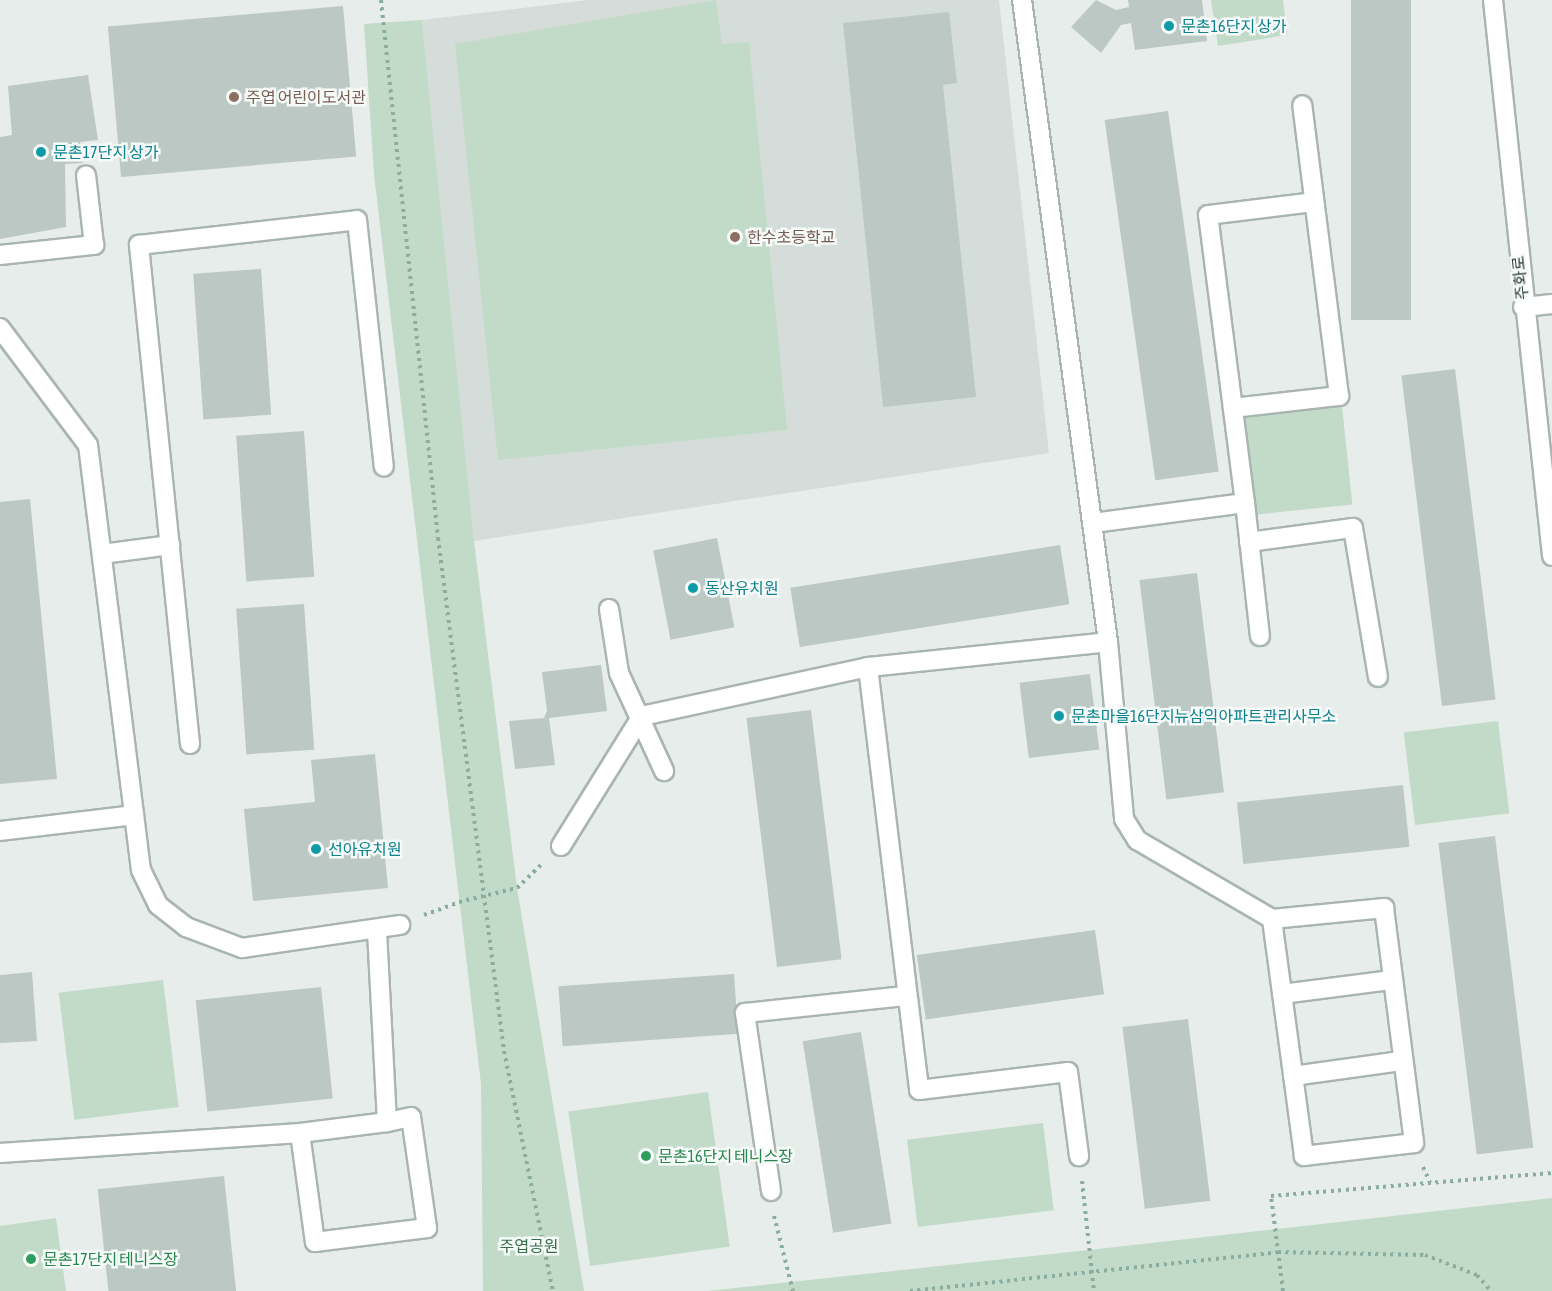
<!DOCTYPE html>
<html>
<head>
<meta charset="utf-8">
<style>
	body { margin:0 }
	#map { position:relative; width:1552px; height:1291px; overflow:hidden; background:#e6edea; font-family:"Asap Condensed","Noto Sans KR",sans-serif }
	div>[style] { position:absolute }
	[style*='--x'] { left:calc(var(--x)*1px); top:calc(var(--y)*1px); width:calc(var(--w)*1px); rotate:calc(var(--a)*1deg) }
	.built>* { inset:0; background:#d4ddd9 }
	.green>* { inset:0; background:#c2dbc8; transform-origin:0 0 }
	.building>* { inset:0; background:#bbc8c3; transform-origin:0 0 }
	.path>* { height:4px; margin-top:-2px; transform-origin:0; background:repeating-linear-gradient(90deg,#8aada1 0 3px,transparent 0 7.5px) }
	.roads { filter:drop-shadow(2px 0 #a9b5b0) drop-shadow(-2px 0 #a9b5b0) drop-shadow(0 2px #a9b5b0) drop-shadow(0 -2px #a9b5b0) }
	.service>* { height:18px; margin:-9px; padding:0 9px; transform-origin:9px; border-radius:9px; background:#fff }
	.minor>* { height:18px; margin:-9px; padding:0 9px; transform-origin:9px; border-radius:9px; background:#fff }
	.tertiary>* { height:18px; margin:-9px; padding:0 9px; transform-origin:9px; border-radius:9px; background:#fff }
	.dots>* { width:16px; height:16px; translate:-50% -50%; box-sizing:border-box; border:3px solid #f6faf8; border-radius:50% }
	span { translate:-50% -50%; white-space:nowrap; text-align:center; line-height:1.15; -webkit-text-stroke:5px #f6faf8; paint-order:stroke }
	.culture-label { font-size:16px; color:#0d838f }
	.left { translate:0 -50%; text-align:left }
	.education-label { font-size:16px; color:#785e54 }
	.street-label { font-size:16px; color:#273d36 }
	.leisure-label { font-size:16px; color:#27864d }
	.park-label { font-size:16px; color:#366f4a }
</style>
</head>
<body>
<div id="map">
	<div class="built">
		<i style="clip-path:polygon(588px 0,999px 0,1049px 453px,474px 541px,422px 20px)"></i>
	</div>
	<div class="green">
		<i style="clip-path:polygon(716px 0,722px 44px,749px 42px,787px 430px,498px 460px,455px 44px)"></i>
		<i style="clip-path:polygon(1211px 0,1283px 0,1287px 35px,1218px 46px)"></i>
		<i style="clip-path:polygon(422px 20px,474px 541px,517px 888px,584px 1291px,483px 1291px,481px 1084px,374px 174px,364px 24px)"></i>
		<i style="left:1342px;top:406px;width:99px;height:98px;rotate:84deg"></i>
		<i style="left:1498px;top:721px;width:93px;height:95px;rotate:83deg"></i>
		<i style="left:163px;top:980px;width:128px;height:105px;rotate:83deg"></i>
		<i style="left:708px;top:1092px;width:156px;height:141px;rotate:82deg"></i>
		<i style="left:1043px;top:1123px;width:88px;height:137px;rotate:83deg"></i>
		<i style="clip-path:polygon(1552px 1198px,1552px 1291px,707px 1291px,1089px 1250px)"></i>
		<i style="clip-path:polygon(56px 1218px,66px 1291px,0 1291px,0 1226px)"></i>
	</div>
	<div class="building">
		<i style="clip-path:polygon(1096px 0,1116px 10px,1129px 7px,1128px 0,1202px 0,1207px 41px,1135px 50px,1131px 23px,1121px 25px,1101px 53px,1071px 27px)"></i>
		<i style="left:1351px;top:0;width:60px;height:320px"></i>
		<i style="left:343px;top:6px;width:151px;height:236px;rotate:85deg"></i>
		<i style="clip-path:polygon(949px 12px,957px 83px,943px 85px,976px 397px,883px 407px,843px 23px)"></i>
		<i style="clip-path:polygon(88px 75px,98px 140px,80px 142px,83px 163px,65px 164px,66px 227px,0 239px,0 137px,12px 135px,8px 86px)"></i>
		<i style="left:1168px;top:111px;width:364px;height:64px;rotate:82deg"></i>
		<i style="left:261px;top:269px;width:146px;height:68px;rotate:86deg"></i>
		<i style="left:1455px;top:369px;width:333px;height:54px;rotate:83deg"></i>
		<i style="left:304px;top:431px;width:146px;height:68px;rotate:86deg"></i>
		<i style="clip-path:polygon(30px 499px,57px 779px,0 784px,0 502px)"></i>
		<i style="left:717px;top:538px;width:91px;height:65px;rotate:79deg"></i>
		<i style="left:1060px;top:545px;width:60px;height:273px;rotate:81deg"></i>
		<i style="left:1197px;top:573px;width:221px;height:58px;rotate:83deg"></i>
		<i style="left:304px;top:604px;width:146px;height:68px;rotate:86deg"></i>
		<i style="clip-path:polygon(601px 665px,607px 711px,549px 718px,555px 765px,515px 769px,509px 721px,544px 718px,547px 711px,542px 672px)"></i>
		<i style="left:1090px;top:674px;width:76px;height:71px;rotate:83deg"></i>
		<i style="left:811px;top:710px;width:251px;height:65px;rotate:83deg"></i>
		<i style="clip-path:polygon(375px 754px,388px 888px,253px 901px,244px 809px,315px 802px,311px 760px)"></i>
		<i style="left:1403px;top:785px;width:62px;height:167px;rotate:84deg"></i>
		<i style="left:1495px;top:836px;width:314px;height:57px;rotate:83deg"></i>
		<i style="left:1095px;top:930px;width:65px;height:180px;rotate:82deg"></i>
		<i style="clip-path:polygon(32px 972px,37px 1041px,0 1043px,0 975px)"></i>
		<i style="left:734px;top:974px;width:60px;height:176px;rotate:86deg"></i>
		<i style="left:321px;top:987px;width:112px;height:126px;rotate:84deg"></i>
		<i style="left:1188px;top:1019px;width:183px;height:66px;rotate:83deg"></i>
		<i style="left:861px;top:1032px;width:194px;height:59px;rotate:81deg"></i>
		<i style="left:224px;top:1176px;width:116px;height:127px;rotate:84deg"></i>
	</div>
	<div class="path">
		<i style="--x:381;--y:0;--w:541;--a:83.95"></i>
		<i style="--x:438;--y:538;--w:517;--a:82.67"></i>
		<i style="--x:504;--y:1051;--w:245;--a:78.5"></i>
		<i style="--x:424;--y:915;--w:37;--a:-20"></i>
		<i style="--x:459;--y:902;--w:60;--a:-13.6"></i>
		<i style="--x:517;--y:888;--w:36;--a:-44"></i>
		<i style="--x:1423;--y:1167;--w:17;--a:66"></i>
		<i style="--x:1082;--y:1181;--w:111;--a:83.8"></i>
		<i style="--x:774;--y:1216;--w:77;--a:75.8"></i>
		<i style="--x:910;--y:1291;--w:370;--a:-6"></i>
		<i style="--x:1278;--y:1252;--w:147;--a:1.2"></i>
		<i style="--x:1425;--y:1255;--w:56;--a:21"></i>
		<i style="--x:1477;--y:1275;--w:21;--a:49"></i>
		<i style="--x:1283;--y:1291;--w:96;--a:-97.2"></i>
		<i style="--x:1271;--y:1196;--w:282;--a:-4.7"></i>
	</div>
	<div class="roads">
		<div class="service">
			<i style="--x:1022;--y:0;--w:648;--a:82.37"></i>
			<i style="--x:1108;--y:642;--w:178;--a:84.8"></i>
			<i style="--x:1124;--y:819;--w:25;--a:58"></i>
			<i style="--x:1137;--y:840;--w:156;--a:30.3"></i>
			<i style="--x:1272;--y:919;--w:113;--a:-5.6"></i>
			<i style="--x:1384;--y:908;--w:237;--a:82.7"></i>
			<i style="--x:1414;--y:1143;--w:111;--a:173.3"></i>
			<i style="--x:1304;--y:1156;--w:239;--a:-97.7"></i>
			<i style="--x:0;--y:255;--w:95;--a:-6.1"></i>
			<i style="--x:94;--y:245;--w:70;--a:-96.5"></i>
			<i style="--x:0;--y:328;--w:146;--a:53.1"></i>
			<i style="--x:88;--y:445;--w:428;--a:82.9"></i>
			<i style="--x:141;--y:870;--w:39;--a:64"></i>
			<i style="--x:158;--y:905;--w:36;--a:38"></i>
			<i style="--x:186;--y:927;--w:60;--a:20.6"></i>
			<i style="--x:242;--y:948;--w:160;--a:-8.3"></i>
			<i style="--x:1233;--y:408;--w:107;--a:-6.5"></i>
			<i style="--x:1339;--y:396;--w:293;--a:-97.2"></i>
			<i style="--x:1245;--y:503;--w:134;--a:83.6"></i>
			<i style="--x:1093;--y:523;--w:153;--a:-7.5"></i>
			<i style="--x:1245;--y:503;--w:290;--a:-97.3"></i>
			<i style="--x:1208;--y:215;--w:107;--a:-7"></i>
			<i style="--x:1249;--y:542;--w:105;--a:-7.7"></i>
			<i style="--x:1353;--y:528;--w:151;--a:80.5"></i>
			<i style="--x:102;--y:554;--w:69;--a:-7.5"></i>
			<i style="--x:609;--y:609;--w:65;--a:81.1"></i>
			<i style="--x:619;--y:673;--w:108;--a:65.3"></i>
			<i style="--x:868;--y:667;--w:426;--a:83.1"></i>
			<i style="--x:919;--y:1090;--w:150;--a:-6.9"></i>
			<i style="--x:1068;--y:1072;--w:85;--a:82.5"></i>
			<i style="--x:190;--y:744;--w:502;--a:-95.84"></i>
			<i style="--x:139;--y:245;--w:219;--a:-6.5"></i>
			<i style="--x:357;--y:220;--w:248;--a:83.8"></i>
			<i style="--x:0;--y:831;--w:135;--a:-6.8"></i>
			<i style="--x:561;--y:846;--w:153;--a:-58.1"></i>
			<i style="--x:642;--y:716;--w:231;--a:-12.2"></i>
			<i style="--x:868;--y:667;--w:241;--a:-5.9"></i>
			<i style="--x:1282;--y:994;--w:111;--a:-7.3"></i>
			<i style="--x:1293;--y:1076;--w:109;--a:-7.9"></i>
			<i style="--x:300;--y:1133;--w:110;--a:82.2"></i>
			<i style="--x:315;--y:1242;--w:113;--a:-7.1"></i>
			<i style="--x:427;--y:1228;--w:112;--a:-98.2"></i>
			<i style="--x:411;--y:1117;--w:25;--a:168"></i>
			<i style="--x:0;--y:1153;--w:301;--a:-3.8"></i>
			<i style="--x:300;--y:1133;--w:88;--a:-7.2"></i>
			<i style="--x:387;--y:1122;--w:193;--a:-93"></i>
			<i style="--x:771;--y:1191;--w:180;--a:-98.3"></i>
			<i style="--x:745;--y:1013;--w:161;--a:-6.1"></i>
		</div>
		<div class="minor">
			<i style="--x:1523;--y:307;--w:29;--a:-6"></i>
		</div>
		<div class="tertiary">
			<i style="--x:1493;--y:0;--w:559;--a:83.94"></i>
		</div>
	</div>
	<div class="dots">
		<i style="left:1169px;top:26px;background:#0f9aa8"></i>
		<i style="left:234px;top:97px;background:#8d6e63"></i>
		<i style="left:41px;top:152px;background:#0f9aa8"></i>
		<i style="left:735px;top:237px;background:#8d6e63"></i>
		<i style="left:693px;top:588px;background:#0f9aa8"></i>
		<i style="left:1059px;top:716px;background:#0f9aa8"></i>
		<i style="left:316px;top:849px;background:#0f9aa8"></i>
		<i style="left:646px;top:1156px;background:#2e9e5b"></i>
		<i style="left:31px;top:1259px;background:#2e9e5b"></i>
	</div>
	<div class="culture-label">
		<span class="left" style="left:1181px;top:26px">문촌16단지 상가</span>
		<span class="left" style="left:53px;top:152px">문촌17단지 상가</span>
		<span class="left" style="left:705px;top:588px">동산유치원</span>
		<span class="left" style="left:1071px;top:716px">문촌마을16단지뉴삼익아파트관리사무소</span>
		<span class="left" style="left:328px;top:849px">선아유치원</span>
	</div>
	<div class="education-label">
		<span class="left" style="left:246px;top:97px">주엽 어린이도서관</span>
		<span class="left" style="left:747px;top:237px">한수초등학교</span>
	</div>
	<div class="street-label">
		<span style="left:1520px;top:278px;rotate:-96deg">주화로</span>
	</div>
	<div class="leisure-label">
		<span class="left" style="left:658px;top:1156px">문촌16단지 테니스장</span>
		<span class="left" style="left:43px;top:1259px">문촌17단지 테니스장</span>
	</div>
	<div class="park-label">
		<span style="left:529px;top:1246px">주엽공원</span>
	</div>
</div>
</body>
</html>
